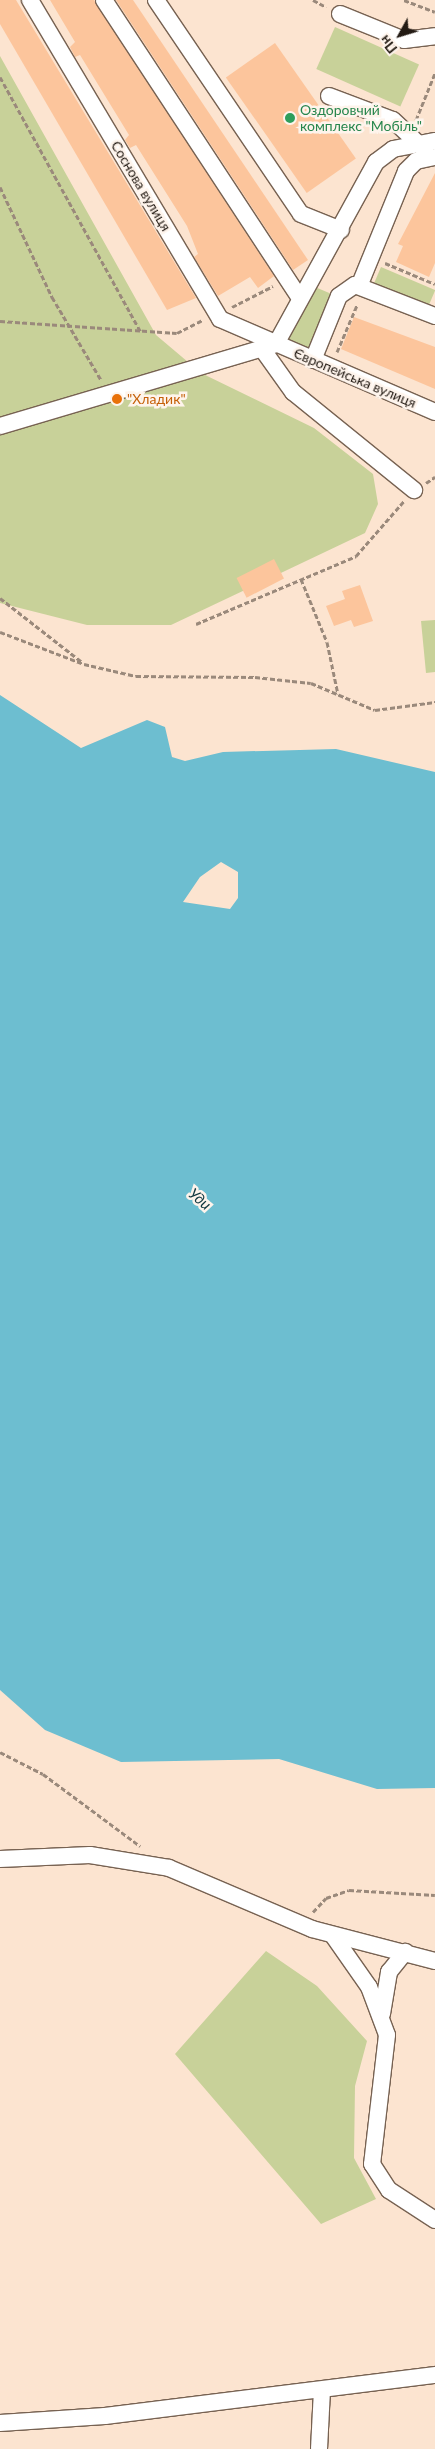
<!DOCTYPE html>
<html>
<head>
<meta charset="utf-8">
<style>
	body { margin:0 }
	#map { position:relative; width:435px; height:2449px; overflow:hidden; background:#fce4d0; font-family:Lato,sans-serif }
	div>[style] { position:absolute }
	[style*='--x'] { left:calc(var(--x)*1px); top:calc(var(--y)*1px); width:calc(var(--w)*1px); rotate:calc(var(--a)*1deg) }
	.green>* { inset:0; background:#c8d199; transform-origin:0 0 }
	.water>* { inset:0; background:#6dbed0 }
	.building>* { inset:0; background:#fcc59c; transform-origin:0 0 }
	.path>* { height:3px; margin-top:-1.5px; transform-origin:0; background:repeating-linear-gradient(90deg,#9a897b 0 5px,transparent 0 7.5px) }
	.roads { filter:drop-shadow(1px 0 #776252) drop-shadow(-1px 0 #776252) drop-shadow(0 1px #776252) drop-shadow(0 -1px #776252) }
	.minor>* { height:16px; margin:-8px; padding:0 8px; transform-origin:8px; border-radius:8px; background:#fff }
	.dots>* { width:14px; height:14px; translate:-50% -50%; box-sizing:border-box; border:2px solid #fef4ec; border-radius:50% }
	span { translate:-50% -50%; white-space:nowrap; text-align:center; line-height:1.15; -webkit-text-stroke:5px #fef4ec; paint-order:stroke }
	.leisure-label { font-size:14px; color:#27864d }
	.left { translate:0 -50%; text-align:left }
	.street-label { font-size:14px; color:#231b14 }
	.food-label { font-size:14px; color:#c56008 }
	.water-label { font-size:15px; color:#0f363e; font-style:italic }
	.north { position:absolute; left:375px; top:10px; width:50px; height:50px; -webkit-text-stroke:4px #fef4ec; paint-order:stroke; rotate:231deg; font-size:14px; font-weight:700; line-height:20px; text-align:center; color:#231b14 }
	.north::after { content:''; display:block; margin:auto; width:18px; height:22px; background:#231b14; clip-path:polygon(50% 0,100% 100%,50% 72%,0 100%) }
</style>
</head>
<body>
<div id="map">
	<div class="green">
		<i style="left:335px;top:27px;width:92px;height:46px;rotate:24deg"></i>
		<i style="clip-path:polygon(0 56px,156px 335px,201px 373px,314px 428px,373px 474px,378px 504px,365px 533px,171px 625px,87px 625px,0 603px)"></i>
		<i style="left:381px;top:267px;width:59px;height:18px;rotate:23deg"></i>
		<i style="clip-path:polygon(315px 287px,334px 295px,310px 353px,284px 342px)"></i>
		<i style="clip-path:polygon(435px 620px,435px 672px,426px 673px,421px 621px)"></i>
		<i style="clip-path:polygon(266px 1951px,317px 1986px,367px 2041px,355px 2086px,354px 2158px,376px 2199px,321px 2224px,175px 2054px)"></i>
	</div>
	<div class="water">
		<i style="clip-path:polygon(evenodd,0 695px,81px 748px,147px 720px,165px 727px,172px 757px,185px 761px,223px 752px,336px 749px,435px 772px,435px 1788px,377px 1789px,279px 1759px,121px 1762px,45px 1730px,0 1690px,0 695px,221px 862px,238px 872px,238px 898px,230px 909px,183px 902px,200px 877px,221px 862px)"></i>
	</div>
	<div class="building">
		<i style="clip-path:polygon(0 0,16px 0,196px 298px,167px 310px,0 24px)"></i>
		<i style="clip-path:polygon(50px 0,94px 0,274px 276px,258px 288px,250px 277px,218px 296px,194px 257px,198px 254px,187px 226px,136px 145px,130px 148px,125px 140px,129px 135px,80px 55px,75px 57px,70px 47px,75px 42px)"></i>
		<i style="clip-path:polygon(116px 0,133px 0,308px 260px,293px 270px)"></i>
		<i style="left:275px;top:43px;width:141px;height:60px;rotate:55deg"></i>
		<i style="clip-path:polygon(435px 173px,435px 263px,429px 277px,396px 262px,403px 246px,398px 244px)"></i>
		<i style="clip-path:polygon(354px 317px,435px 347px,435px 389px,341px 349px)"></i>
		<i style="left:274px;top:559px;width:22px;height:42px;rotate:63deg"></i>
		<i style="clip-path:polygon(360px 585px,373px 621px,354px 627px,351px 620px,334px 626px,326px 606px,345px 599px,342px 591px)"></i>
	</div>
	<div class="path">
		<i style="--x:313;--y:0;--w:15;--a:28"></i>
		<i style="--x:404;--y:0;--w:33;--a:21"></i>
		<i style="--x:0;--y:77;--w:291;--a:61.1"></i>
		<i style="--x:416;--y:120;--w:51;--a:-68"></i>
		<i style="--x:0;--y:187;--w:122;--a:64.7"></i>
		<i style="--x:52;--y:297;--w:96;--a:59.4"></i>
		<i style="--x:385;--y:263;--w:54;--a:22.8"></i>
		<i style="--x:232;--y:307;--w:46;--a:-27.1"></i>
		<i style="--x:0;--y:321;--w:177;--a:3.9"></i>
		<i style="--x:177;--y:333;--w:29;--a:-27"></i>
		<i style="--x:337;--y:352;--w:51;--a:-66.9"></i>
		<i style="--x:426;--y:483;--w:11;--a:-34"></i>
		<i style="--x:301;--y:579;--w:68;--a:67.6"></i>
		<i style="--x:327;--y:642;--w:53;--a:78.1"></i>
		<i style="--x:0;--y:598;--w:104;--a:38"></i>
		<i style="--x:196;--y:624;--w:174;--a:-23"></i>
		<i style="--x:356;--y:556;--w:73;--a:-48.9"></i>
		<i style="--x:0;--y:632;--w:90;--a:20.9"></i>
		<i style="--x:84;--y:664;--w:53;--a:13"></i>
		<i style="--x:136;--y:676;--w:119;--a:0.5"></i>
		<i style="--x:255;--y:677;--w:56;--a:6.1"></i>
		<i style="--x:311;--y:683;--w:69;--a:22.9"></i>
		<i style="--x:375;--y:710;--w:61;--a:-7.6"></i>
		<i style="--x:0;--y:1752;--w:48;--a:27.1"></i>
		<i style="--x:43;--y:1774;--w:121;--a:36.6"></i>
		<i style="--x:313;--y:1912;--w:19;--a:-47"></i>
		<i style="--x:326;--y:1898;--w:24;--a:-19"></i>
		<i style="--x:349;--y:1890;--w:86;--a:3.3"></i>
	</div>
	<div class="roads">
		<div class="minor">
			<i style="--x:30;--y:0;--w:371;--a:59.2"></i>
			<i style="--x:220;--y:319;--w:234;--a:23.4"></i>
			<i style="--x:104;--y:0;--w:357;--a:56.7"></i>
			<i style="--x:156;--y:0;--w:258;--a:55.9"></i>
			<i style="--x:301;--y:214;--w:43;--a:21.8"></i>
			<i style="--x:340;--y:14;--w:69;--a:22.1"></i>
			<i style="--x:404;--y:40;--w:31;--a:-7"></i>
			<i style="--x:329;--y:96;--w:68;--a:20.6"></i>
			<i style="--x:393;--y:120;--w:44;--a:43.2"></i>
			<i style="--x:360;--y:284;--w:122;--a:-67.8"></i>
			<i style="--x:406;--y:171;--w:14;--a:-45"></i>
			<i style="--x:416;--y:161;--w:19;--a:-12"></i>
			<i style="--x:263;--y:350;--w:52;--a:54.5"></i>
			<i style="--x:293;--y:392;--w:156;--a:39"></i>
			<i style="--x:313;--y:360;--w:69;--a:-67.9"></i>
			<i style="--x:339;--y:296;--w:19;--a:-35"></i>
			<i style="--x:355;--y:285;--w:86;--a:21.2"></i>
			<i style="--x:0;--y:426;--w:288;--a:-16.5"></i>
			<i style="--x:276;--y:344;--w:208;--a:-61.2"></i>
			<i style="--x:376;--y:162;--w:21;--a:-37"></i>
			<i style="--x:393;--y:149;--w:43;--a:-10.8"></i>
			<i style="--x:0;--y:1859;--w:90;--a:-2.5"></i>
			<i style="--x:90;--y:1855;--w:80;--a:9.3"></i>
			<i style="--x:169;--y:1868;--w:155;--a:23.1"></i>
			<i style="--x:312;--y:1929;--w:127;--a:14.6"></i>
			<i style="--x:334;--y:1937;--w:61;--a:55"></i>
			<i style="--x:369;--y:1987;--w:51;--a:69.4"></i>
			<i style="--x:387;--y:2035;--w:130;--a:96.6"></i>
			<i style="--x:372;--y:2164;--w:31;--a:57"></i>
			<i style="--x:389;--y:2190;--w:55;--a:33.1"></i>
			<i style="--x:382;--y:2014;--w:43;--a:-80.5"></i>
			<i style="--x:389;--y:1972;--w:26;--a:-51"></i>
			<i style="--x:0;--y:2423;--w:105;--a:-3.8"></i>
			<i style="--x:105;--y:2416;--w:333;--a:-7.1"></i>
			<i style="--x:319;--y:2449;--w:59;--a:-87.1"></i>
		</div>
	</div>
	<div class="dots">
		<i style="left:290px;top:118px;background:#2e9e5b"></i>
		<i style="left:117px;top:399px;background:#e8710a"></i>
	</div>
	<div class="leisure-label">
		<span class="left" style="left:300px;top:118px">Оздоровчий<br>комплекс "Мобіль"</span>
	</div>
	<div class="street-label">
		<span style="left:141px;top:186px;rotate:59deg">Соснова вулиця</span>
		<span style="left:355px;top:378px;rotate:23deg">Європейська вулиця</span>
	</div>
	<div class="food-label">
		<span class="left" style="left:127px;top:399px">"Хладик"</span>
	</div>
	<div class="water-label">
		<span style="left:200px;top:1199px;rotate:40deg">Уди</span>
	</div>
	<div class="north">Пн</div>
</div>
</body>
</html>
